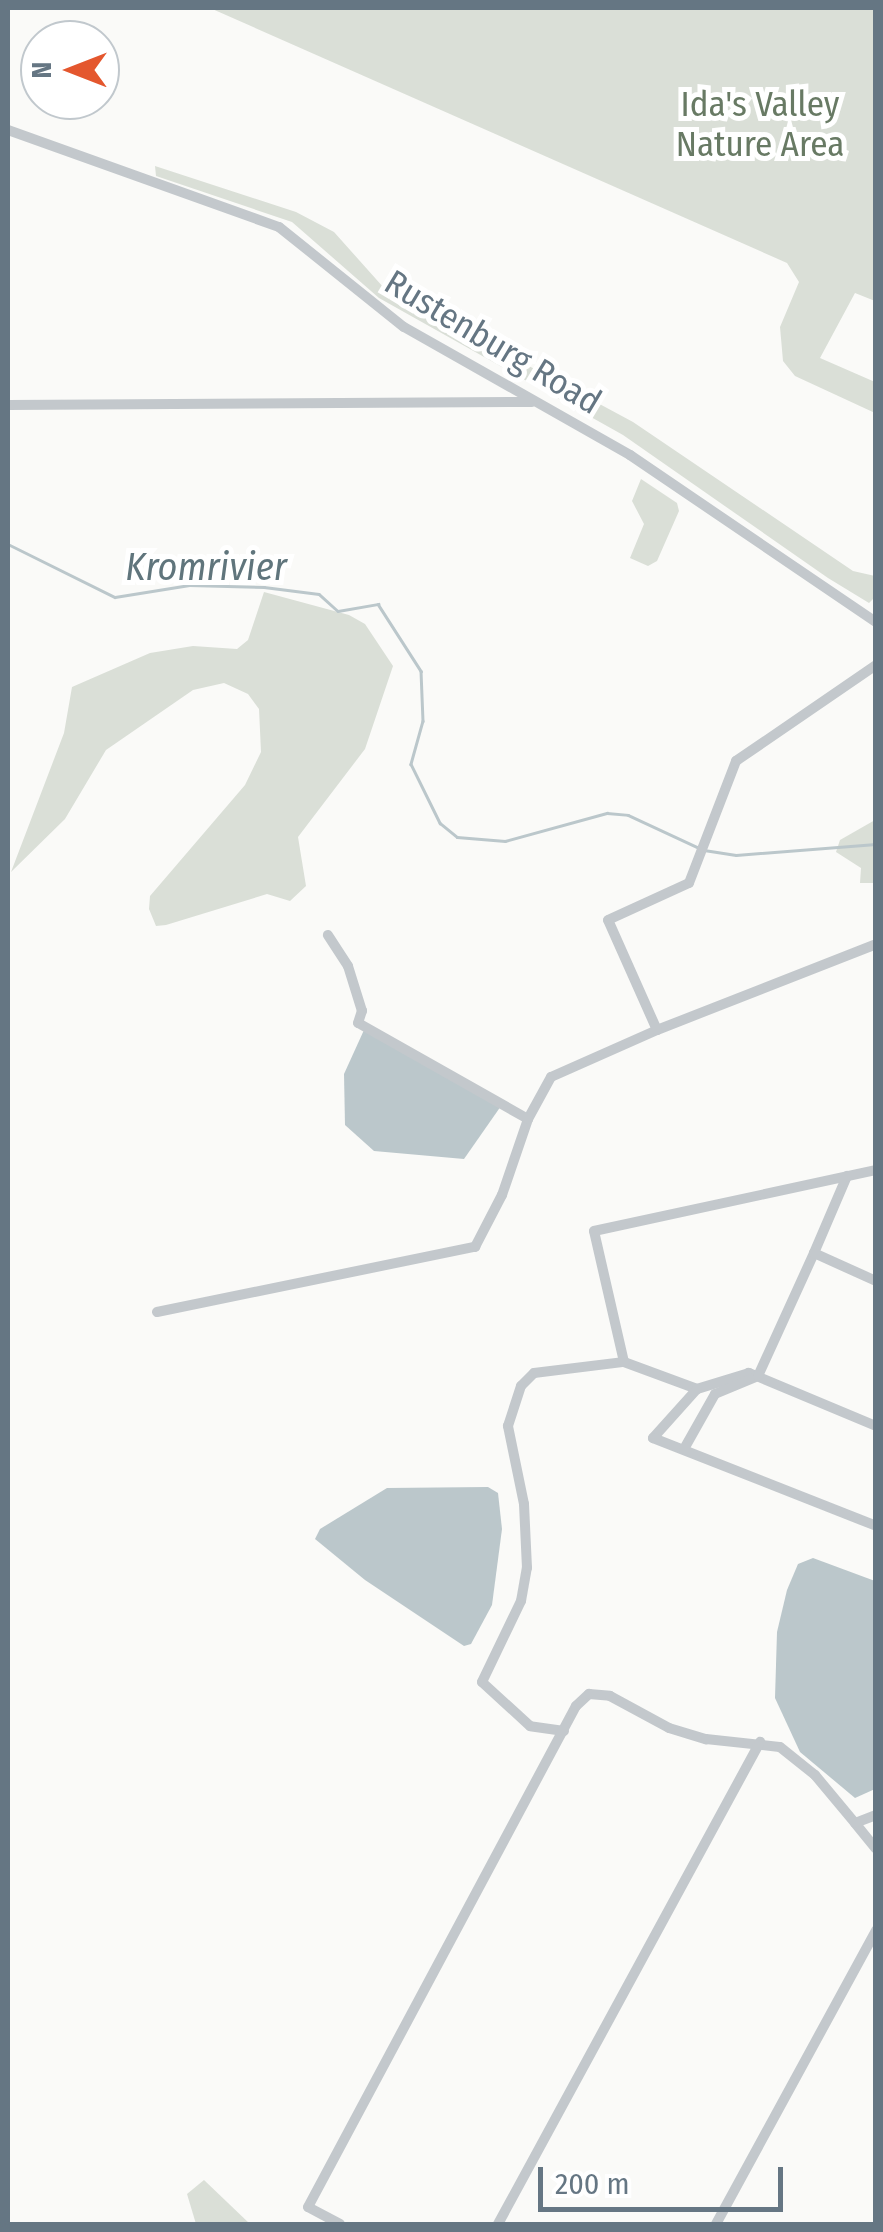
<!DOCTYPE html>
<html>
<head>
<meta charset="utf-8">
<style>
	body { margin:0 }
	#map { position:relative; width:883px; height:2232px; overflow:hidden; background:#fafaf8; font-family:"Fira Sans Condensed",sans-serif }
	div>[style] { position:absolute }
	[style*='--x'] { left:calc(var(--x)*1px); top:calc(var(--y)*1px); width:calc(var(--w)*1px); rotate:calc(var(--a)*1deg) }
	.green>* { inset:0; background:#dadfd7 }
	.water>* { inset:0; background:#bbc7cb }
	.stream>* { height:2.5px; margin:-1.25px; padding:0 1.25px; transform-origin:1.25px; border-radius:1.25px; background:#bbc7cb }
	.minor>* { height:10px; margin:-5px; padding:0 5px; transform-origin:5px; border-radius:5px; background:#c3c8cc }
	span { translate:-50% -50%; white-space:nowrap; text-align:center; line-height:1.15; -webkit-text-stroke:10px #fff; paint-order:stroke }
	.park-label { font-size:35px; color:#687a64 }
	.street-label { font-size:35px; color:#657683 }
	.water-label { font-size:38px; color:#60757c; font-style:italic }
	.frame { position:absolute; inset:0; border:10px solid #657683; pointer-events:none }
	.north { position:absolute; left:20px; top:20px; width:100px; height:100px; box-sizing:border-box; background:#fff; border:2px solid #c1c8cd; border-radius:50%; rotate:270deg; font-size:28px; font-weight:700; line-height:40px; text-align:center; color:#657683 }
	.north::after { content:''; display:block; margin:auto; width:35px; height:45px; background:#e4572e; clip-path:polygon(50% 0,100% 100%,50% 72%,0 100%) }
	.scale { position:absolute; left:538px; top:2167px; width:245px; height:45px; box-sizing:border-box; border:5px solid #657683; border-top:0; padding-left:12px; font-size:30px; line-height:35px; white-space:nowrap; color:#657683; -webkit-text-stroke:8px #fff; paint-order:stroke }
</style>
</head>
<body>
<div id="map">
	<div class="green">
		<i style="clip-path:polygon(210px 8px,875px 8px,875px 301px,855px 293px,820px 358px,875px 382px,875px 413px,795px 376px,783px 361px,780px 327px,799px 282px,787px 263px)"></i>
		<i style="clip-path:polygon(155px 166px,296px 212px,334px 232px,384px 288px,633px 422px,853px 571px,875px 576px,875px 597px,869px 603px,828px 578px,623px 435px,379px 298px,292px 222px,156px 176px)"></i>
		<i style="clip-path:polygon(641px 479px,677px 503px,679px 511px,657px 561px,648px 566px,630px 558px,644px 524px,632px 501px)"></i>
		<i style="clip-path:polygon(264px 592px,349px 615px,365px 624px,393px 666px,365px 749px,298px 837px,306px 886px,290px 901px,267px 894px,166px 925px,156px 926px,149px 909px,150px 896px,245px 785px,261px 752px,259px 709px,248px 694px,224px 683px,193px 690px,106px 750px,65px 819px,11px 872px,64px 733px,72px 687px,150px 653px,193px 646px,237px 649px,248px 640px)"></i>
		<i style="clip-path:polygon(875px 820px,875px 883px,860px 883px,861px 868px,836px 852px,840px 840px)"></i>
		<i style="clip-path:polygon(204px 2180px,250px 2224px,196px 2224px,187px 2194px)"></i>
	</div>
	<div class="water">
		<i style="clip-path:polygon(364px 1030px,501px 1106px,464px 1159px,374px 1151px,345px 1125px,344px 1074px)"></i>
		<i style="clip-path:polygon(488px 1487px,498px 1493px,502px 1529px,492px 1605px,471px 1644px,464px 1646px,365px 1580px,315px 1539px,320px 1529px,387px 1488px)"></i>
		<i style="clip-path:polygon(813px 1558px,875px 1581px,875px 1789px,855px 1798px,800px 1752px,775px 1698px,777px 1632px,787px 1590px,798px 1564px)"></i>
	</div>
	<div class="stream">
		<i style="--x:8;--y:544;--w:119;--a:26.4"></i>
		<i style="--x:115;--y:597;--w:75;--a:-9.2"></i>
		<i style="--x:189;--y:585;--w:75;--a:1.5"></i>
		<i style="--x:264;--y:587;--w:55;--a:7.3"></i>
		<i style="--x:319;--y:594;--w:25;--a:42"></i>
		<i style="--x:338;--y:611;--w:41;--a:-9.9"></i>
		<i style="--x:378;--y:604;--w:80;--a:57.3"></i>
		<i style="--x:421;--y:671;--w:50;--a:87.7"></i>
		<i style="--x:423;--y:721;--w:45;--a:105.6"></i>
		<i style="--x:411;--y:764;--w:66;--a:63.8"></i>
		<i style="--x:440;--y:823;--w:22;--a:39"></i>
		<i style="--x:457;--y:837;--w:48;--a:4.8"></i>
		<i style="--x:505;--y:841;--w:106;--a:-15.4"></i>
		<i style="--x:607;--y:813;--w:21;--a:5"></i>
		<i style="--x:628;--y:815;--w:76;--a:24.9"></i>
		<i style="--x:704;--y:850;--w:32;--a:9"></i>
		<i style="--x:736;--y:855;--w:140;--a:-4.5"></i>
	</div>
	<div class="minor">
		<i style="--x:8;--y:130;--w:288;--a:19.7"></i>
		<i style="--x:279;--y:227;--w:160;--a:38.7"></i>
		<i style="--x:404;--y:327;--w:260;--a:29.5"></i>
		<i style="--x:630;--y:455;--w:297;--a:34.2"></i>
		<i style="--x:8;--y:405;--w:524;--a:-0.33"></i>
		<i style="--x:657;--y:1030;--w:235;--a:-21.4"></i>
		<i style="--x:528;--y:1119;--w:48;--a:-61.3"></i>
		<i style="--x:551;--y:1077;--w:116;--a:-23.9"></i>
		<i style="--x:657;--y:1030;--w:120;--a:-114"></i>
		<i style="--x:608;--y:920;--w:89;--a:-24.6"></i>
		<i style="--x:689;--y:883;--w:131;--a:-68.9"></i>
		<i style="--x:736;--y:761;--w:170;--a:-34.4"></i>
		<i style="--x:814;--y:1253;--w:84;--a:-66.8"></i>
		<i style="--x:157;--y:1312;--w:325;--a:-11.6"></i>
		<i style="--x:475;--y:1247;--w:59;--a:-62.6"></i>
		<i style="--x:502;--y:1195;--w:80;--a:-71.1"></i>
		<i style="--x:528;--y:1119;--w:195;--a:-150.5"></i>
		<i style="--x:358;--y:1023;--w:13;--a:-72"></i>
		<i style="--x:362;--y:1011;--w:47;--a:-107.3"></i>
		<i style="--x:348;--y:966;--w:37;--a:-123"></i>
		<i style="--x:624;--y:1362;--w:78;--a:20.3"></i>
		<i style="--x:876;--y:1426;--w:138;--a:-157.3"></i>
		<i style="--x:749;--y:1373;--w:54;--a:162.9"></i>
		<i style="--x:697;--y:1389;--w:66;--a:131.9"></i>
		<i style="--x:653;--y:1438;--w:240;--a:21.5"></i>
		<i style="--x:684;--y:1449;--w:63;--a:-60.6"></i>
		<i style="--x:715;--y:1394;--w:47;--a:-22.7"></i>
		<i style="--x:758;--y:1376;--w:135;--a:-65.5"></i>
		<i style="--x:814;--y:1253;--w:68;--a:24.3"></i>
		<i style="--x:564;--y:1731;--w:34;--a:-172"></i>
		<i style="--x:530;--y:1726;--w:65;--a:-137.5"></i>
		<i style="--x:482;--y:1682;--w:90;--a:-64.3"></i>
		<i style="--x:521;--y:1601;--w:34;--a:-80"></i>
		<i style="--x:527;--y:1568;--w:64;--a:-92.7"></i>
		<i style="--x:524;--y:1504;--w:80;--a:-101.6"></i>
		<i style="--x:508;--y:1426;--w:42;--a:-72"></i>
		<i style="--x:521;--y:1386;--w:18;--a:-45"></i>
		<i style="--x:534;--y:1373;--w:91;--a:-7"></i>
		<i style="--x:624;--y:1362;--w:134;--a:-102.9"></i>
		<i style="--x:594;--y:1231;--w:289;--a:-12.2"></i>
		<i style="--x:876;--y:1815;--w:22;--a:159"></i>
		<i style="--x:855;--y:1823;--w:33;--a:51"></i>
		<i style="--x:340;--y:2224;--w:36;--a:-152"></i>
		<i style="--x:308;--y:2207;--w:568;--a:-61.86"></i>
		<i style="--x:576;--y:1706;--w:18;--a:-43"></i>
		<i style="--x:589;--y:1694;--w:21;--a:5"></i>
		<i style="--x:610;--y:1696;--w:67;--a:28.5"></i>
		<i style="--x:669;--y:1728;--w:39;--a:17"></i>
		<i style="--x:706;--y:1739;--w:74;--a:6.2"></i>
		<i style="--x:780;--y:1747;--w:45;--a:38.7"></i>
		<i style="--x:815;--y:1775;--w:62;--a:50.2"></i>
		<i style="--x:498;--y:2224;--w:549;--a:-61.47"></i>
		<i style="--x:716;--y:2224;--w:335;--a:-61.4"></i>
	</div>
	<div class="park-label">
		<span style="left:760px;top:124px">Ida's Valley<br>Nature Area</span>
	</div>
	<div class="street-label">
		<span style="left:493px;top:342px;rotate:31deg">Rustenburg Road</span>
	</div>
	<div class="water-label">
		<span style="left:206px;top:568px">Kromrivier</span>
	</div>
	<div class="frame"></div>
	<div class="north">N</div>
	<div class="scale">200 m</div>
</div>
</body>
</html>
